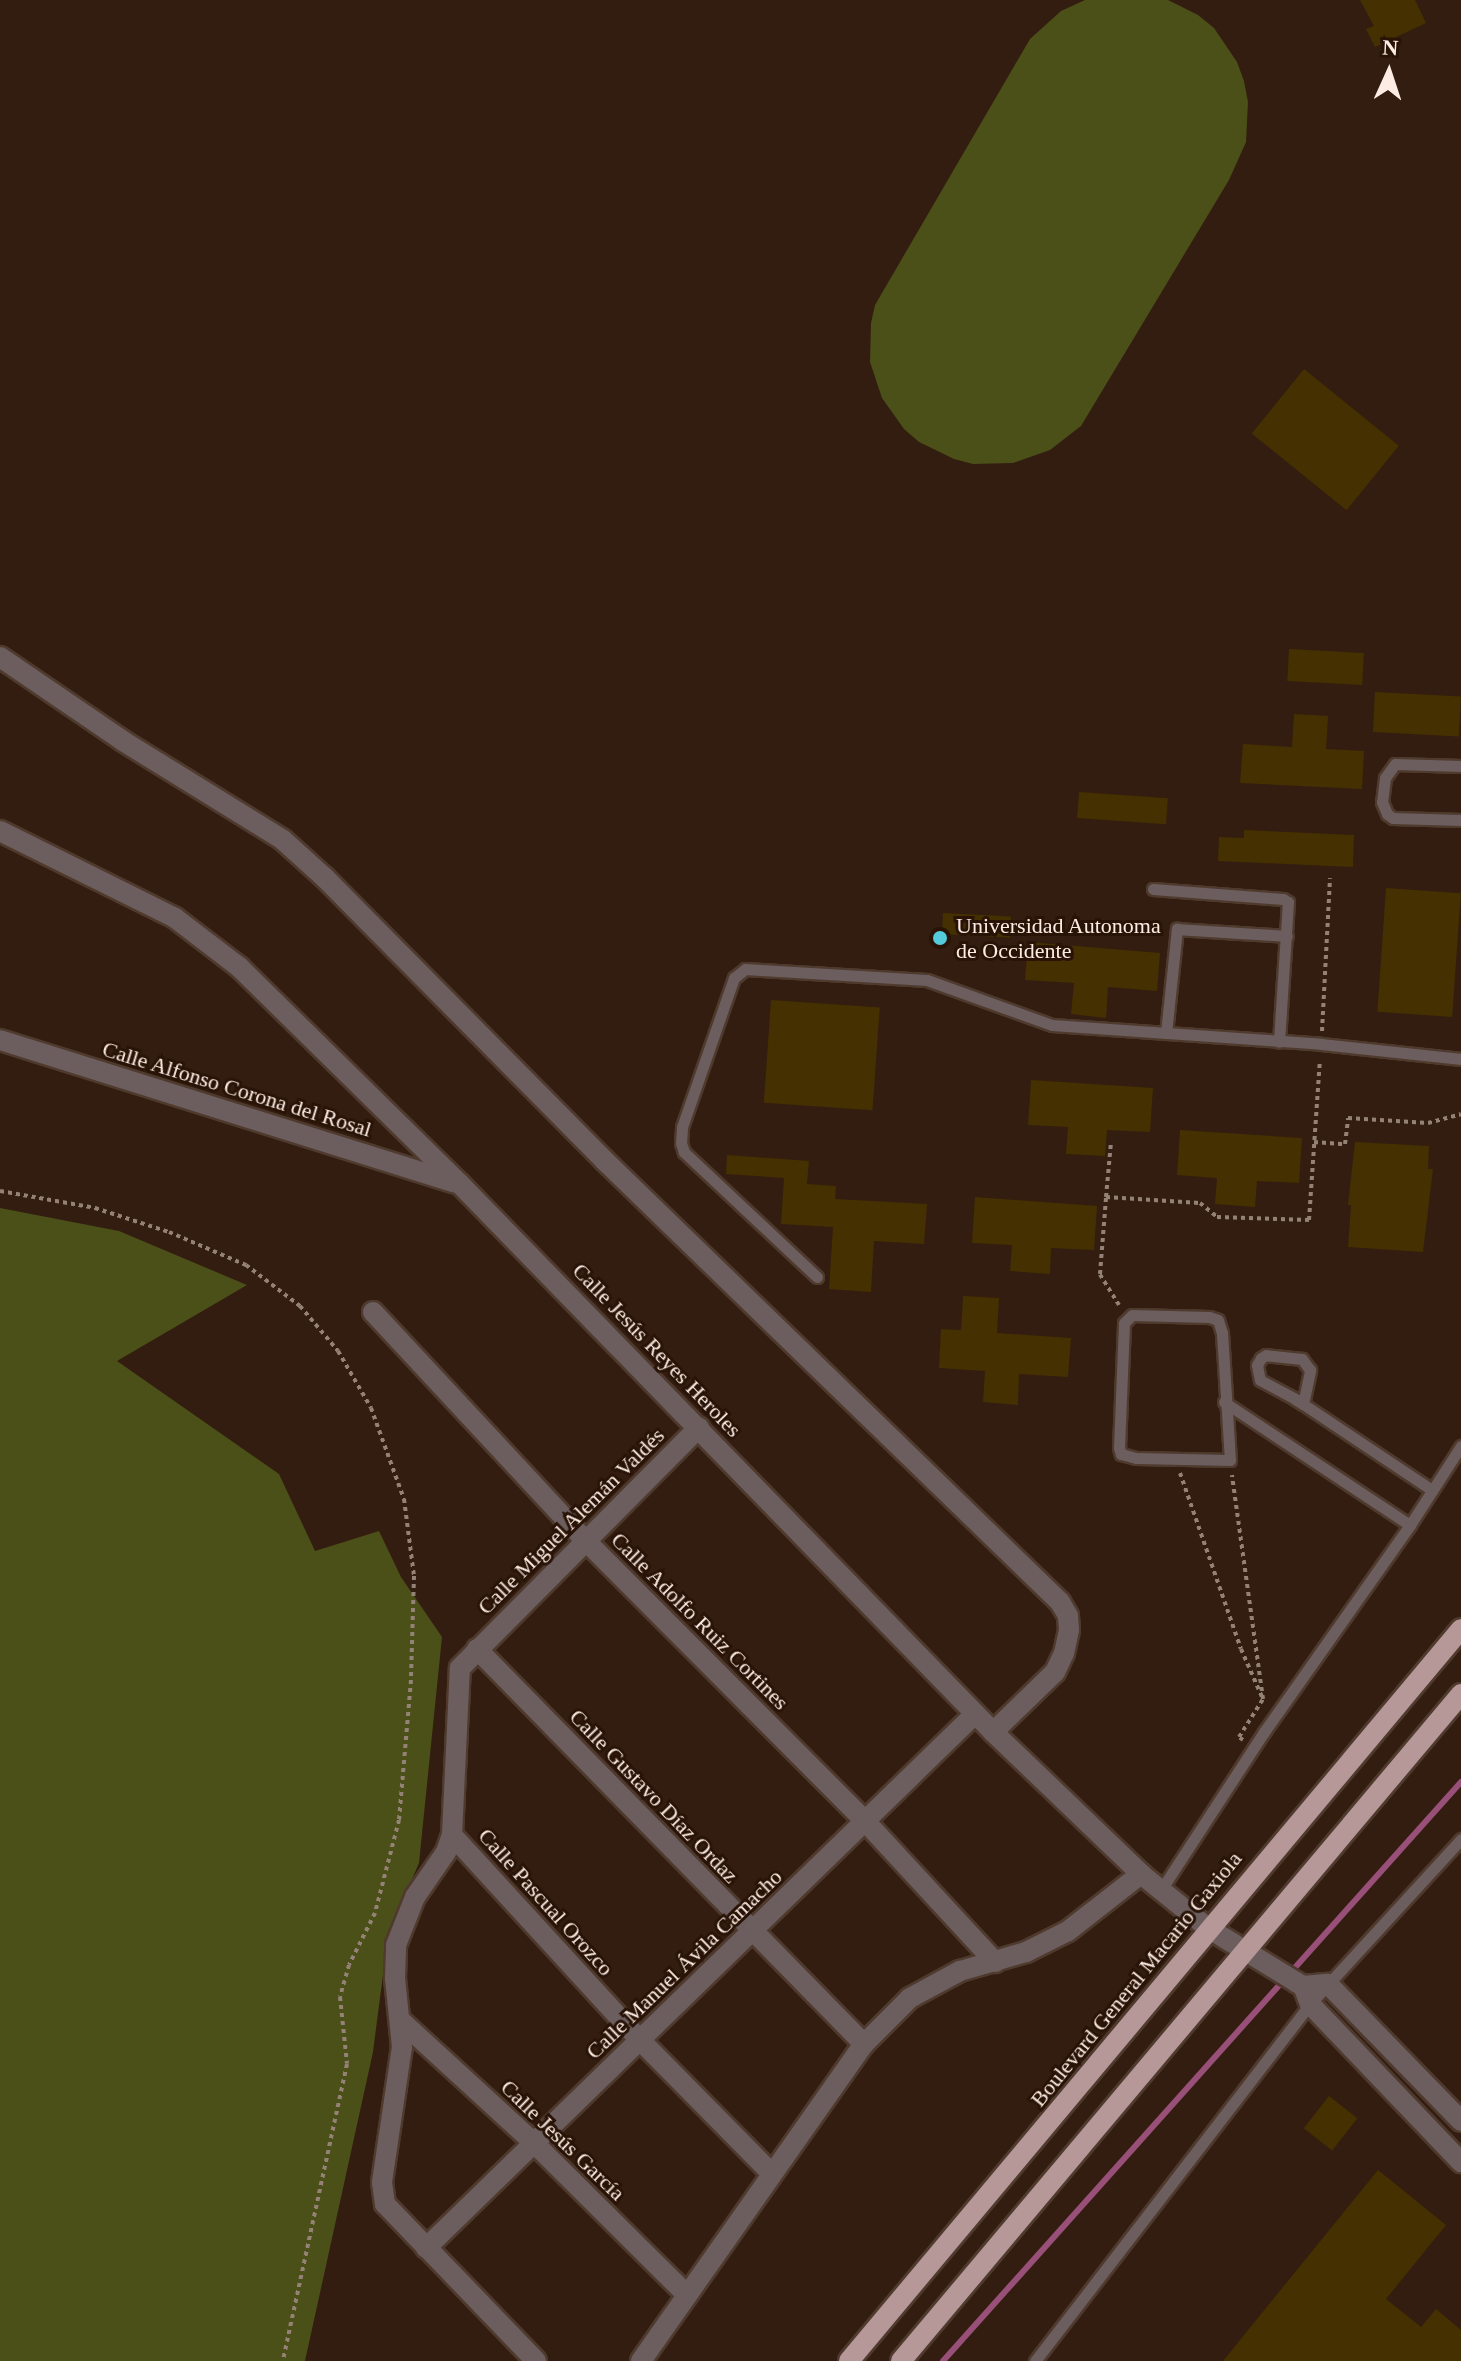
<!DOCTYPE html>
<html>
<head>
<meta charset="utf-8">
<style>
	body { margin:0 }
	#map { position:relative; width:1461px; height:2361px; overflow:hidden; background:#331d10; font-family:"Times New Roman",serif }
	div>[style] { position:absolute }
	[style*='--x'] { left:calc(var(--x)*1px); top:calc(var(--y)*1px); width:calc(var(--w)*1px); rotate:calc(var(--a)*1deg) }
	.green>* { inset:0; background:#4b4f18 }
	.stream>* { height:6px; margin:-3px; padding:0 3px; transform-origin:3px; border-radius:3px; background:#984f78 }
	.building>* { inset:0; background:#453001; transform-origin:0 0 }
	.path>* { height:4px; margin-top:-2px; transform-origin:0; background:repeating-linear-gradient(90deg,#958277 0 4px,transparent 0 8px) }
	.roads { filter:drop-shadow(2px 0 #4f3a2e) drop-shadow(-2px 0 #4f3a2e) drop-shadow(0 2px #4f3a2e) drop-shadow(0 -2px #4f3a2e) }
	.lane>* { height:11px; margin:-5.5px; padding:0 5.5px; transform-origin:5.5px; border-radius:5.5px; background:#6c5e5e }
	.street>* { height:20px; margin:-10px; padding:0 10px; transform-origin:10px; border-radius:10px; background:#6c5e5e }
	.primary>* { height:20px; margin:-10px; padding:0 10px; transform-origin:10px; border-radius:10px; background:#b69898 }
	.dots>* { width:22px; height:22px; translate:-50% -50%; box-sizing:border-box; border:4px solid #291307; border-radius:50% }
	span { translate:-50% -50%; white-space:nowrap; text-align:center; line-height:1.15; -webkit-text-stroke:6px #291307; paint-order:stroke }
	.poi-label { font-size:22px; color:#fcece3 }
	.left { translate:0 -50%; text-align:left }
	.street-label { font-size:22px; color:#fcece3 }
	.north { position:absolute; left:1349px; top:32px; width:80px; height:80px; -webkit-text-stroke:6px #291307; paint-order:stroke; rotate:3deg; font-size:22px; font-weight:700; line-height:32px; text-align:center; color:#fcece3 }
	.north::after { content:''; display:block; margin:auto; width:28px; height:36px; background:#fcece3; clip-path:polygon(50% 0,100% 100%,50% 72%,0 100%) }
</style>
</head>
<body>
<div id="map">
	<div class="green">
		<i style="clip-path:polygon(1085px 0,1168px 0,1198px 15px,1214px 28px,1237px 62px,1244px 81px,1248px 102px,1246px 142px,1229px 180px,1081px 426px,1050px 450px,1013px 463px,973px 464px,954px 459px,919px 442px,904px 429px,882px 398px,870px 362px,871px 323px,875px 305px,1030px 39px,1061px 11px)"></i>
		<i style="clip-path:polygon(0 1208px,119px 1231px,247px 1285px,117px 1361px,279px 1474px,315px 1551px,379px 1531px,401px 1577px,442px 1637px,419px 1863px,388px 1936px,373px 2052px,305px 2361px,0 2361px)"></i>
	</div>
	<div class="stream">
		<i style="--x:943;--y:2361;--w:777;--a:-48.18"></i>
	</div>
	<div class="building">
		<i style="clip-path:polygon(1360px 0,1415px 0,1426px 23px,1375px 47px,1366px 29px,1374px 26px)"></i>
		<i style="left:1304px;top:369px;width:122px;height:83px;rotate:39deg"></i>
		<i style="left:1289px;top:649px;width:75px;height:32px;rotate:3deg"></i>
		<i style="left:1375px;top:692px;width:86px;height:40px;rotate:3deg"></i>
		<i style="clip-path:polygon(1294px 714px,1328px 716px,1326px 749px,1364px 751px,1362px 789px,1240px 783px,1243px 744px,1292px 747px)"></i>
		<i style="left:1079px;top:792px;width:89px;height:26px;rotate:4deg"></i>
		<i style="clip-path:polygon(1244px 830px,1354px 835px,1353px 867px,1218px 861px,1219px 837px,1244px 838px)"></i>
		<i style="left:1386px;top:888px;width:75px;height:124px;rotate:4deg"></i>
		<i style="left:943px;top:913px;width:68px;height:21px;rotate:3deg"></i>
		<i style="clip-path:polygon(1028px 942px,1160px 953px,1157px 991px,1108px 987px,1106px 1018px,1071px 1014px,1074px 983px,1025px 980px)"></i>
		<i style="left:771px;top:1000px;width:109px;height:103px;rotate:4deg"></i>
		<i style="clip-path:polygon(1031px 1080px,1153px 1088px,1150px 1132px,1107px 1130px,1105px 1156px,1066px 1154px,1068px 1127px,1028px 1125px)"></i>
		<i style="clip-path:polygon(1180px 1130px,1302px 1138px,1299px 1183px,1257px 1181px,1255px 1207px,1215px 1204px,1217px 1178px,1177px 1175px)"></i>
		<i style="clip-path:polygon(1355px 1142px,1429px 1146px,1428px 1169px,1433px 1169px,1423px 1252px,1348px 1247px,1351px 1205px,1348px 1205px)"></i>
		<i style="clip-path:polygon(727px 1155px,809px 1161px,807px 1184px,836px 1186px,835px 1199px,927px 1204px,924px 1244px,874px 1241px,871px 1292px,829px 1289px,833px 1227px,781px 1224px,784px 1178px,726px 1174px)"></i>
		<i style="clip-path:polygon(975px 1197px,1097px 1206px,1094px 1250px,1051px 1248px,1050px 1274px,1010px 1271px,1012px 1245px,972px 1243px)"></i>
		<i style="clip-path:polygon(963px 1296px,999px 1298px,997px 1333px,1071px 1338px,1068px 1377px,1019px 1374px,1018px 1405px,983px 1402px,985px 1371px,939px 1368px,941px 1329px,961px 1330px)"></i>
		<i style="left:1329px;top:2096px;width:36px;height:41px;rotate:38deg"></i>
		<i style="clip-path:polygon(1378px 2170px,1446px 2225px,1386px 2299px,1421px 2327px,1436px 2309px,1461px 2330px,1461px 2361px,1223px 2361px)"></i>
	</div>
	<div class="path">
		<i style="--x:1322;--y:1031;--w:153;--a:-87"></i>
		<i style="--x:1314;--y:1142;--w:31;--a:4"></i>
		<i style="--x:1345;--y:1144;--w:26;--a:-83"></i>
		<i style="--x:1348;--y:1118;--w:80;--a:3.6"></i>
		<i style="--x:1428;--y:1123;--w:34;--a:-15"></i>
		<i style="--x:0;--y:1191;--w:97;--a:10.1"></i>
		<i style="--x:95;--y:1208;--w:78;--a:18"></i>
		<i style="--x:169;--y:1232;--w:84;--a:23.2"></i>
		<i style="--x:246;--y:1265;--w:68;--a:37.2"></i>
		<i style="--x:300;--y:1306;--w:59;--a:49.8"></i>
		<i style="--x:338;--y:1351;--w:66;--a:59.9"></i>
		<i style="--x:371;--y:1408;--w:97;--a:70.1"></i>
		<i style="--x:404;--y:1499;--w:78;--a:82.6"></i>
		<i style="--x:414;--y:1576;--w:104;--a:91.7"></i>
		<i style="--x:411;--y:1680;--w:141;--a:94.9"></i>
		<i style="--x:399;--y:1820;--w:96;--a:104.5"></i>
		<i style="--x:375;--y:1913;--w:58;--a:116.6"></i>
		<i style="--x:349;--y:1965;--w:33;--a:106"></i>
		<i style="--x:340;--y:1997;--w:67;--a:84"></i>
		<i style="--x:347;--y:2064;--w:304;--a:102.2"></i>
		<i style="--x:1106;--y:1197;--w:55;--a:-84.8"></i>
		<i style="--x:1119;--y:1305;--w:36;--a:-122"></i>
		<i style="--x:1100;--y:1274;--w:77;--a:-85.5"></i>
		<i style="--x:1106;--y:1197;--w:94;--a:3.7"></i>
		<i style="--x:1200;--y:1203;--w:22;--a:39"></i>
		<i style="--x:1217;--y:1217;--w:92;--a:1.9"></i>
		<i style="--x:1309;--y:1220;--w:160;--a:-86.1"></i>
		<i style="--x:1180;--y:1473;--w:186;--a:70.9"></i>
		<i style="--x:1241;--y:1649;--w:55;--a:66.3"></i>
		<i style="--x:1263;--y:1699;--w:226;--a:-97.9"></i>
		<i style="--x:1243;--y:1740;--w:5;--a:-143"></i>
		<i style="--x:1239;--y:1737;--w:45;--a:-57.7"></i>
	</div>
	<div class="roads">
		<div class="lane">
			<i style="--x:1461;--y:766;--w:66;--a:-178.3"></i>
			<i style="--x:1395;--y:764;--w:17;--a:126"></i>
			<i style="--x:1385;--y:778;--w:24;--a:97"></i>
			<i style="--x:1382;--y:802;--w:13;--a:67"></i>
			<i style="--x:1387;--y:814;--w:7;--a:34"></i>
			<i style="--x:1393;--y:818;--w:68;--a:1.7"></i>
			<i style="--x:1153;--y:889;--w:130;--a:4.4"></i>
			<i style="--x:1283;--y:899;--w:6;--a:31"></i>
			<i style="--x:1288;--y:902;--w:140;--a:93.7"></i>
			<i style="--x:1166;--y:1033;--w:105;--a:-84"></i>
			<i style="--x:1177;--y:929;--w:110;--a:3.6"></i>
			<i style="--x:817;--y:1277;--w:183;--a:-136.8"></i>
			<i style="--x:684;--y:1152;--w:9;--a:-108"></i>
			<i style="--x:681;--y:1143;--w:16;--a:-86"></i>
			<i style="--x:682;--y:1127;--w:158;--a:-70.8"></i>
			<i style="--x:734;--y:978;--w:14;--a:-39"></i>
			<i style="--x:745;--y:969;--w:182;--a:3.5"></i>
			<i style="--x:927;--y:980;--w:133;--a:19.8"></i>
			<i style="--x:1052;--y:1025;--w:270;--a:4"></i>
			<i style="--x:1321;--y:1044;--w:141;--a:6.1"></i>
			<i style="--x:1132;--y:1315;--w:77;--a:1.5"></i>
			<i style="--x:1209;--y:1317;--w:9;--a:18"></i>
			<i style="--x:1218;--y:1320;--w:14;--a:73"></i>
			<i style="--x:1222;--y:1333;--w:127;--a:86.4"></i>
			<i style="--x:1230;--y:1460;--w:94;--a:-178.8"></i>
			<i style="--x:1136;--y:1458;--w:16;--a:-165"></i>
			<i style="--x:1121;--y:1454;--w:6;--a:-108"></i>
			<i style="--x:1119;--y:1448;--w:125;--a:-87.7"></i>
			<i style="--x:1124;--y:1323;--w:11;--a:-45"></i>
			<i style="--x:1224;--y:1402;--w:223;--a:33.5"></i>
			<i style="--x:1303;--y:1404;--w:35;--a:-78"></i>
			<i style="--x:1310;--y:1370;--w:14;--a:-126"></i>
			<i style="--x:1302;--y:1359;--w:36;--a:-174"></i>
			<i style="--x:1266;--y:1355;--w:6;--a:149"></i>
			<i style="--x:1261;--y:1358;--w:8;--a:120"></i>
			<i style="--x:1257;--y:1365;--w:15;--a:79"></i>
			<i style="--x:1260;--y:1380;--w:40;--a:28"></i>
			<i style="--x:1295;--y:1399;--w:9;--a:32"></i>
			<i style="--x:1303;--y:1404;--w:155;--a:33.7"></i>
			<i style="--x:1161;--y:1890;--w:189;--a:-56.9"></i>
			<i style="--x:1264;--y:1732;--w:253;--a:-54.8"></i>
			<i style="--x:1410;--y:1525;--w:94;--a:-57.2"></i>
			<i style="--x:1035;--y:2361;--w:451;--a:-52.4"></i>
			<i style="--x:1310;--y:2004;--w:224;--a:-47.5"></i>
		</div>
		<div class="street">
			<i style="--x:0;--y:657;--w:149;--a:34.3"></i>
			<i style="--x:123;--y:741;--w:188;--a:31.7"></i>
			<i style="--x:283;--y:840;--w:57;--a:42.1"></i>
			<i style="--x:325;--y:878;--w:397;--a:45.3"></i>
			<i style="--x:604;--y:1160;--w:635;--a:44.11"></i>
			<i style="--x:1060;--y:1602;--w:16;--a:60"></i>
			<i style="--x:1068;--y:1616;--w:14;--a:86"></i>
			<i style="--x:1069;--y:1630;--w:24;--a:102"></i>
			<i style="--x:1064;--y:1653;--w:21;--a:115"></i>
			<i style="--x:1055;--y:1672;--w:86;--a:135.9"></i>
			<i style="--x:0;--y:831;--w:195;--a:26.4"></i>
			<i style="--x:175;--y:918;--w:81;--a:37.4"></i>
			<i style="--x:239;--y:967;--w:308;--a:44.5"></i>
			<i style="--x:459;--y:1183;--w:766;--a:45.79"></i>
			<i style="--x:993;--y:1732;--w:205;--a:43.8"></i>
			<i style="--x:1141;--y:1874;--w:86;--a:38.9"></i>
			<i style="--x:1208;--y:1928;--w:103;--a:31.5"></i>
			<i style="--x:1296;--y:1982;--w:8;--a:30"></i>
			<i style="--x:1303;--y:1986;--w:25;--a:-5"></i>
			<i style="--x:1328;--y:1984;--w:191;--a:45.8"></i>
			<i style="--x:0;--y:1040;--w:476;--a:17.4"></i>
			<i style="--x:373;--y:1312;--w:314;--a:47.1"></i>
			<i style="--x:587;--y:1542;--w:394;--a:45.1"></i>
			<i style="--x:865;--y:1821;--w:192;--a:47.3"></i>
			<i style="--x:477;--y:1649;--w:553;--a:45.59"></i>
			<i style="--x:452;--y:1835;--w:278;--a:47.5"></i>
			<i style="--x:640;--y:2040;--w:187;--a:45.4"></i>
			<i style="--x:1303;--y:1986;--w:19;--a:69"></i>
			<i style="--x:1310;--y:2004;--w:219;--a:46.3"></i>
			<i style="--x:402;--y:2022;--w:179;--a:42.5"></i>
			<i style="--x:534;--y:2143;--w:216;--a:44.8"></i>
			<i style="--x:426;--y:2248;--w:766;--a:-44.21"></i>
			<i style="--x:536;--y:2361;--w:218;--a:-133.9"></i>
			<i style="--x:385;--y:2204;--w:22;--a:-98"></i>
			<i style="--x:382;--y:2182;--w:136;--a:-81.6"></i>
			<i style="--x:402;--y:2047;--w:69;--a:-95.8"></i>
			<i style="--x:395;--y:1978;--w:33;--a:-88"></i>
			<i style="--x:396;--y:1945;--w:52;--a:-68.4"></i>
			<i style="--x:415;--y:1897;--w:55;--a:-55.4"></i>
			<i style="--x:446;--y:1852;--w:18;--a:-71"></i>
			<i style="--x:452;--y:1835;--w:167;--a:-87.3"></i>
			<i style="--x:460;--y:1668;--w:339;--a:-45.2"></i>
			<i style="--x:641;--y:2361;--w:388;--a:-54.9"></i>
			<i style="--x:864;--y:2044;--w:65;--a:-45"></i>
			<i style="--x:910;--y:1998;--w:57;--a:-28.4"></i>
			<i style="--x:960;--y:1971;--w:69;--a:-16.1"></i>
			<i style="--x:1026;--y:1952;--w:47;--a:-26.6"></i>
			<i style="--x:1068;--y:1931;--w:93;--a:-38"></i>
		</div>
		<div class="primary">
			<i style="--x:849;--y:2361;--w:954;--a:-50.1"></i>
			<i style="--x:901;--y:2361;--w:871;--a:-49.98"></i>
		</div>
	</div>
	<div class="dots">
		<i style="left:940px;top:938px;background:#53cbdb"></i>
	</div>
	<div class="poi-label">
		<span class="left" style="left:956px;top:938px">Universidad Autonoma<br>de Occidente</span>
	</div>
	<div class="street-label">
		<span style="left:237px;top:1089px;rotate:17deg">Calle Alfonso Corona del Rosal</span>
		<span style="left:657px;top:1350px;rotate:46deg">Calle Jesús Reyes Heroles</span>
		<span style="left:571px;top:1521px;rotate:-45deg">Calle Miguel Alemán Valdés</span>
		<span style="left:700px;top:1621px;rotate:45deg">Calle Adolfo Ruiz Cortines</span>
		<span style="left:654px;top:1796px;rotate:46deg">Calle Gustavo Díaz Ordaz</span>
		<span style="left:546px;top:1902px;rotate:48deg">Calle Pascual Orozco</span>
		<span style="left:684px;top:1964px;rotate:-44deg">Calle Manuel Ávila Camacho</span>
		<span style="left:1136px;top:1979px;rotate:-51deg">Boulevard General Macario Gaxiola</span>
		<span style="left:563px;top:2140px;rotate:44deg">Calle Jesús García</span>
	</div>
	<div class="north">N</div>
</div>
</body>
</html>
